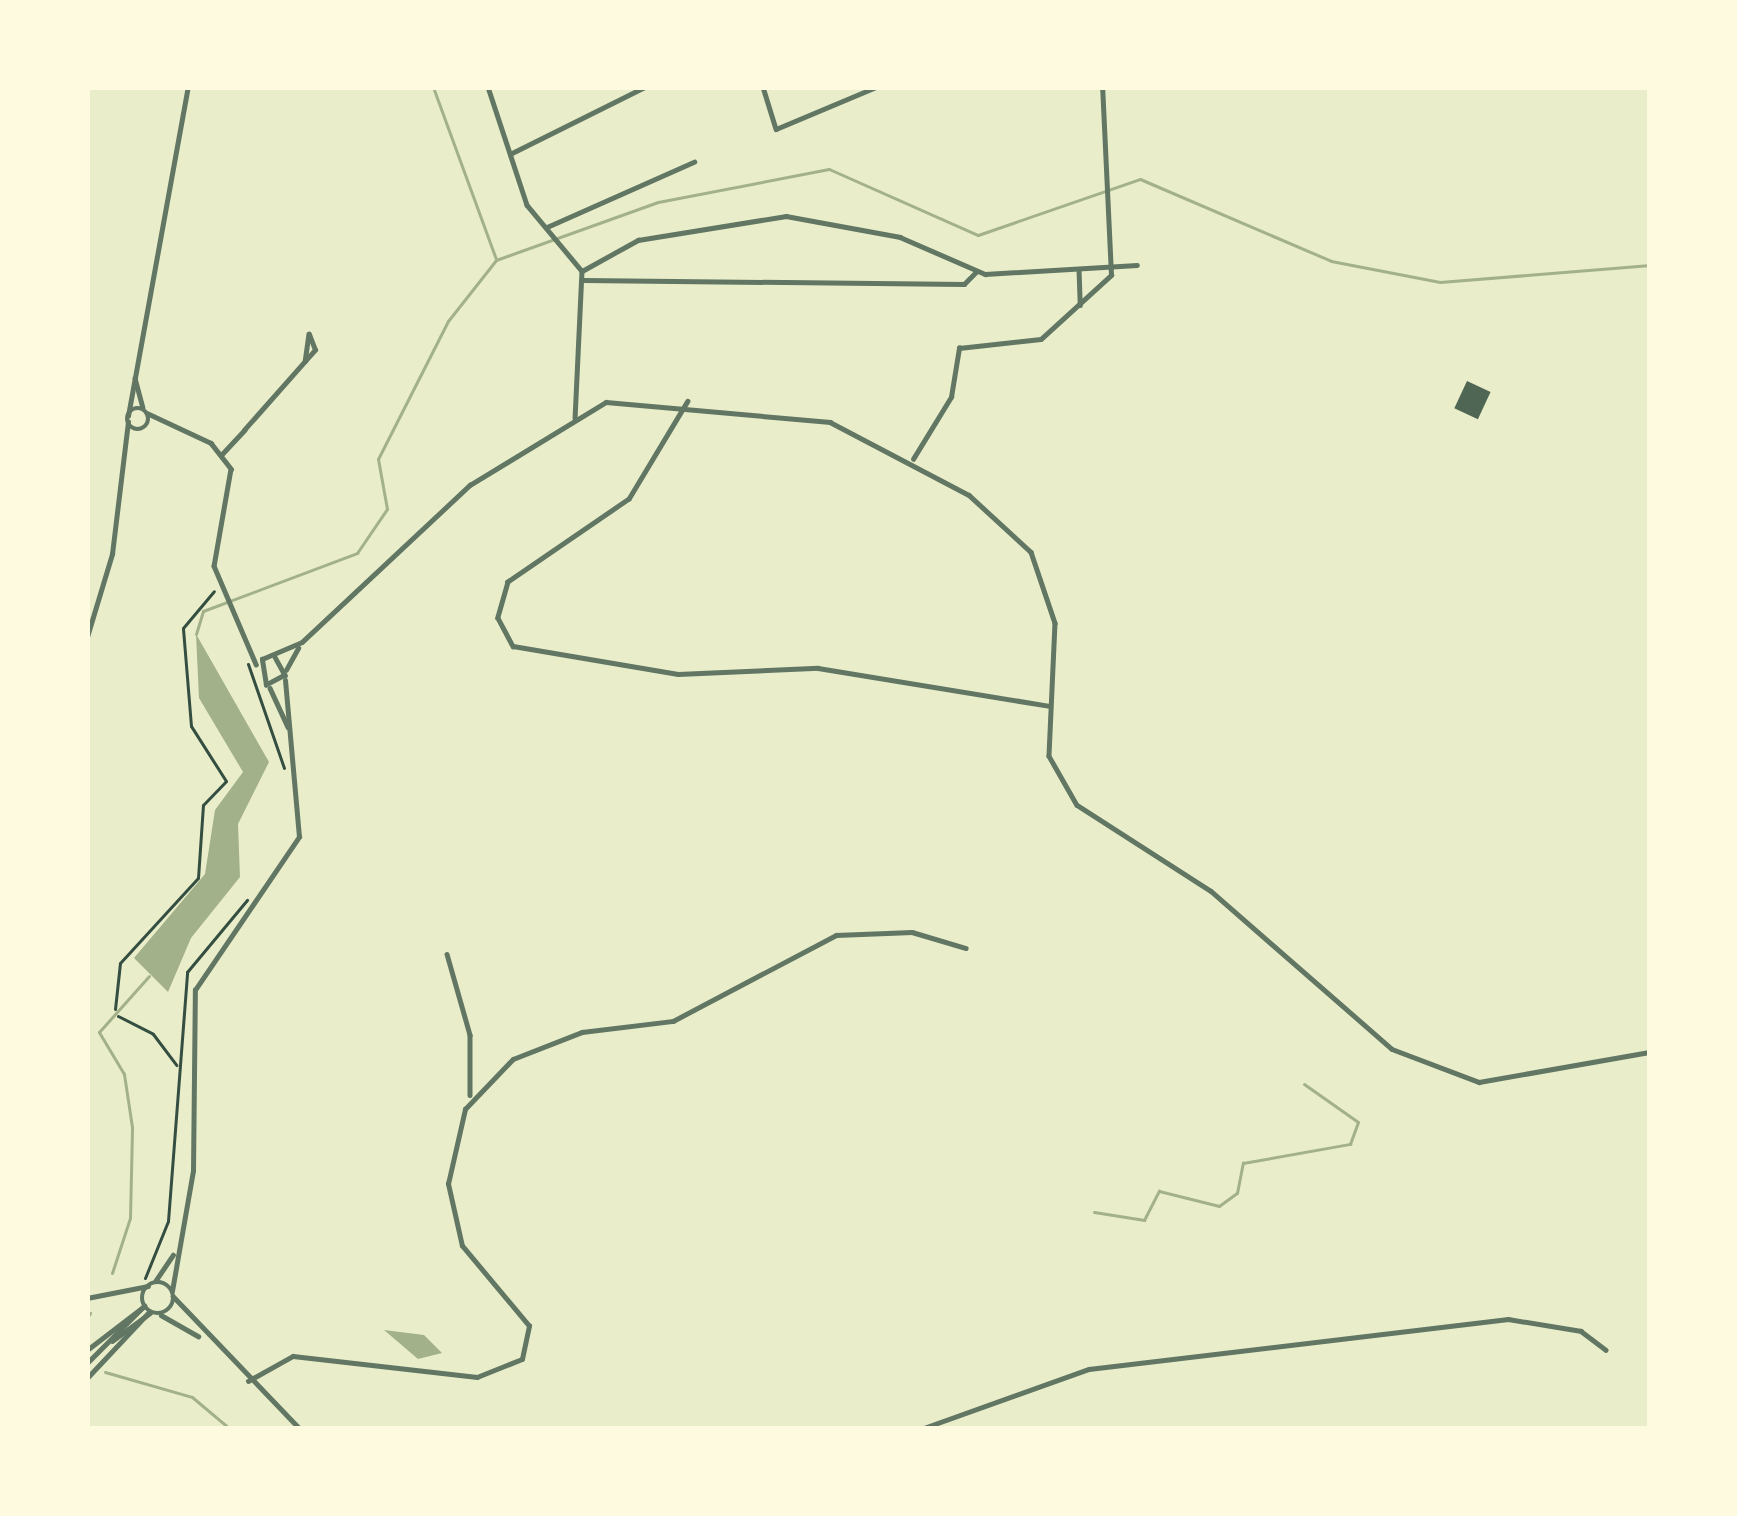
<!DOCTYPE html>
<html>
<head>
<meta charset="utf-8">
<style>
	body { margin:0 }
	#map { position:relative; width:1737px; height:1516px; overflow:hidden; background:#e9edc9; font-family:"Exo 2",sans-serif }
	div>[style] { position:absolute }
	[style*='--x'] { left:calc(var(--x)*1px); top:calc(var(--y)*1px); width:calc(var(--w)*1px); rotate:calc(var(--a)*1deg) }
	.water>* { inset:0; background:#a3b18a }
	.stream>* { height:3px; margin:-1.5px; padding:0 1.5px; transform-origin:1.5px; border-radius:1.5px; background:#a3b18a }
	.building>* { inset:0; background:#4f6655; transform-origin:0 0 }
	.path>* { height:3px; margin:-1.5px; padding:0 1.5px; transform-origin:1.5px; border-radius:1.5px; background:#344e41 }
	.minor>* { height:4.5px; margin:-2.25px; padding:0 2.25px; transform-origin:2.25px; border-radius:2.25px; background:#617663 }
	.minor>.ring { margin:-2.25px; padding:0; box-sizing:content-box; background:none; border:4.5px solid #617663; border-radius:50% }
	span { translate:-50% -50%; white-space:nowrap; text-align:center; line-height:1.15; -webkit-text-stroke:9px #fefae0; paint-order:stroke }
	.frame { position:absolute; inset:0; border:90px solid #fefae0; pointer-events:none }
</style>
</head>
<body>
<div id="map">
	<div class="water">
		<i style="clip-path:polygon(196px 634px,269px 762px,238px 824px,240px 877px,191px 938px,168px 992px,134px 958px,205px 874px,215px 810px,243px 772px,199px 698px)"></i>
		<i style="clip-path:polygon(384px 1330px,424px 1335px,442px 1353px,418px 1359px)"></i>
	</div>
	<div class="stream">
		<i style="--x:433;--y:87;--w:183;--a:69.9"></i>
		<i style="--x:196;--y:634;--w:24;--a:-73"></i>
		<i style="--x:203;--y:611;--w:165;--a:-20.6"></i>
		<i style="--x:357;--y:553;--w:53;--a:-55.7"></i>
		<i style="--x:387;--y:509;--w:51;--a:-100.2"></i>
		<i style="--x:378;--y:459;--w:155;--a:-63.1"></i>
		<i style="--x:448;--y:321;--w:78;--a:-51.8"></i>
		<i style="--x:496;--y:260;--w:172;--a:-19.7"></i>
		<i style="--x:658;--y:202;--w:174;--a:-10.9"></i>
		<i style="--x:829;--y:169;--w:163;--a:23.9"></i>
		<i style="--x:978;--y:235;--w:171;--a:-19.1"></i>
		<i style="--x:1140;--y:179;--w:208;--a:23.2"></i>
		<i style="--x:1331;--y:261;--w:111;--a:10.9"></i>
		<i style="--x:1440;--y:282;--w:211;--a:-4.6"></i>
		<i style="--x:1094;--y:1212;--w:51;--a:9.1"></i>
		<i style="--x:1144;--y:1220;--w:33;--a:-63"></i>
		<i style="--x:1159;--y:1191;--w:62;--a:14"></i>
		<i style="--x:1219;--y:1206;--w:22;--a:-36"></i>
		<i style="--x:1237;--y:1193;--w:31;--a:-79"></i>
		<i style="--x:1243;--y:1163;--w:109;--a:-10.1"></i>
		<i style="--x:1350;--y:1144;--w:23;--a:-70"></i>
		<i style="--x:1358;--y:1122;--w:66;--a:-144.9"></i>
		<i style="--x:112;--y:1273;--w:58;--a:-71.9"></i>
		<i style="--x:130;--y:1218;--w:91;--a:-88.7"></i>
		<i style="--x:132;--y:1127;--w:54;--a:-98.6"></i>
		<i style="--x:124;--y:1074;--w:49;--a:-120.8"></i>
		<i style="--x:99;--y:1032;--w:75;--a:-48.2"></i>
		<i style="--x:87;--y:1318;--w:6;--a:-59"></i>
		<i style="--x:105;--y:1372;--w:91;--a:16"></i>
		<i style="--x:192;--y:1397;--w:50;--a:40.1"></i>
	</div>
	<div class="building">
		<i style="left:1467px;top:381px;width:26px;height:30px;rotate:25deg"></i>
	</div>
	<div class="path">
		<i style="--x:248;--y:664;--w:110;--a:70.9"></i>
		<i style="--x:115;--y:1009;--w:46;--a:-83.8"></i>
		<i style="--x:120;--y:963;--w:115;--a:-47.5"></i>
		<i style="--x:198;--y:878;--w:73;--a:-86.1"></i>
		<i style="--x:203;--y:805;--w:33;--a:-46"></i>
		<i style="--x:226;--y:781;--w:65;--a:-122.5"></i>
		<i style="--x:191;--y:726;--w:98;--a:-94.7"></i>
		<i style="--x:183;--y:628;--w:48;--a:-50"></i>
		<i style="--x:118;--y:1016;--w:39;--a:27"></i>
		<i style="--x:153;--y:1034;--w:39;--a:53"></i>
		<i style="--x:145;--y:1278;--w:61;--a:-68"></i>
		<i style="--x:168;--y:1221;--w:250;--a:-85.6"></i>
		<i style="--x:187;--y:972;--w:94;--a:-50.2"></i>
	</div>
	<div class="minor">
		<i style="--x:488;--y:87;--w:124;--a:71.7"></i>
		<i style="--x:527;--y:205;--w:86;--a:50.2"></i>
		<i style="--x:582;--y:271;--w:147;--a:92.7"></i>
		<i style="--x:763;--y:87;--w:44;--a:72.8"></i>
		<i style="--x:776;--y:129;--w:108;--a:-22.8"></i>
		<i style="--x:510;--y:154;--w:151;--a:-26.4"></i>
		<i style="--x:547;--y:227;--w:161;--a:-23.9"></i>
		<i style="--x:1079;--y:269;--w:36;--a:88"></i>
		<i style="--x:582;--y:271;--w:64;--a:-29"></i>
		<i style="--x:638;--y:240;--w:150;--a:-9.2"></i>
		<i style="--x:786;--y:216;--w:116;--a:10.4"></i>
		<i style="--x:900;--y:237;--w:93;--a:23.5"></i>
		<i style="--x:985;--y:274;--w:152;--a:-3.4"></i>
		<i style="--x:583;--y:280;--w:381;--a:0.6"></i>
		<i style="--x:964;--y:284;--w:17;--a:-45"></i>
		<i style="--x:135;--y:378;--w:30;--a:75"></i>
		<i style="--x:688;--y:401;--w:114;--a:121"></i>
		<i style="--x:629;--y:499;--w:147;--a:145.6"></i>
		<i style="--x:508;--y:582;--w:37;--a:106"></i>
		<i style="--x:498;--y:618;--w:32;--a:62"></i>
		<i style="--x:513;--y:646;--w:167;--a:9.6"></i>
		<i style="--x:678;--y:674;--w:140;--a:-2.5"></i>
		<i style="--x:818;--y:668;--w:234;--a:9.3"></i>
		<i class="ring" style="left:127px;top:408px;width:17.5px;height:17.5px"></i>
		<i style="--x:147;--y:413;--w:71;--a:25.1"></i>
		<i style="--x:211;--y:443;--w:33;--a:52"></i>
		<i style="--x:231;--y:469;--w:98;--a:99.9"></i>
		<i style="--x:214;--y:566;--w:107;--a:66.8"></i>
		<i style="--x:128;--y:416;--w:334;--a:-79.7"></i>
		<i style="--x:222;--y:454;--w:33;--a:-47"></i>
		<i style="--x:244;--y:430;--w:92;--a:-48.5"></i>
		<i style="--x:305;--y:361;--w:15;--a:-48"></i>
		<i style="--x:315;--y:350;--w:17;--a:-111"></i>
		<i style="--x:309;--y:334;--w:27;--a:98"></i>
		<i style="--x:913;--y:459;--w:73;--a:-58.5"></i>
		<i style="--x:951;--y:397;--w:50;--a:-80.7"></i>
		<i style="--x:959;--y:348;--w:82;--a:-6.3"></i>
		<i style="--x:1041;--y:339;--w:95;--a:-42.4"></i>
		<i style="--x:1111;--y:275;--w:188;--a:-92.7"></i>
		<i style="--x:87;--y:637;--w:87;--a:-73.2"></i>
		<i style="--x:112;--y:554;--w:133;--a:-83.1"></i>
		<i style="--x:275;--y:657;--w:21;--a:61"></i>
		<i style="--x:285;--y:675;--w:21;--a:152"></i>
		<i style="--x:266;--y:685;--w:26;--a:-99"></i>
		<i style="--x:262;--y:659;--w:43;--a:-23"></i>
		<i style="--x:302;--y:642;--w:230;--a:-43.1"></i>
		<i style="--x:470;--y:485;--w:159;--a:-31.4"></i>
		<i style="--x:606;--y:402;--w:225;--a:5.1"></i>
		<i style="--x:830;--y:422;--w:157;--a:27.7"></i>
		<i style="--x:969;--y:495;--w:84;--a:42.6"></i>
		<i style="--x:1031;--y:552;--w:75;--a:71.3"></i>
		<i style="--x:1055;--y:623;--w:133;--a:92.6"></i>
		<i style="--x:1049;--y:756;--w:56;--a:60.3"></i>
		<i style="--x:1077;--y:805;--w:159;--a:32.7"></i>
		<i style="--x:1211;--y:891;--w:240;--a:41.1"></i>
		<i style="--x:1392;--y:1049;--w:93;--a:20.8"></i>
		<i style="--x:1479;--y:1082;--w:174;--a:-10"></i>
		<i style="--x:286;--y:670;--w:25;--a:-61"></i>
		<i style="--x:270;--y:688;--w:43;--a:65.2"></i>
		<i style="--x:447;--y:954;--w:84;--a:74.1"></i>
		<i style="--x:470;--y:1035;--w:60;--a:90"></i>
		<i style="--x:156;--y:1280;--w:30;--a:-56"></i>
		<i class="ring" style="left:142px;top:1282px;width:27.5px;height:27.5px"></i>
		<i style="--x:172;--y:1291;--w:122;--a:-80.1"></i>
		<i style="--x:193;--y:1171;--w:181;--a:-89.4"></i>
		<i style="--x:195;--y:990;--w:185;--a:-55.8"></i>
		<i style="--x:299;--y:837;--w:157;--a:-95.1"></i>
		<i style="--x:173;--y:1296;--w:184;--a:46.3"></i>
		<i style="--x:87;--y:1298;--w:62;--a:-11.1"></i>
		<i style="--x:161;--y:1315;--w:43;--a:29.6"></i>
		<i style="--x:112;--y:1341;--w:47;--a:-36.4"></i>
		<i style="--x:87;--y:1350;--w:71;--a:-37.5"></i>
		<i style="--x:87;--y:1363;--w:81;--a:-45"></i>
		<i style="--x:87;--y:1378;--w:89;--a:-46.8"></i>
		<i style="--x:248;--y:1381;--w:51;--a:-29.1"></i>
		<i style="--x:293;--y:1356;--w:185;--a:6.5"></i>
		<i style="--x:477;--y:1377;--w:48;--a:-21.8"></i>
		<i style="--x:522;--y:1359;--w:34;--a:-78"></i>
		<i style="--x:529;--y:1326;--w:104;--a:-129.9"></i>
		<i style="--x:462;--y:1246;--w:64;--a:-102.7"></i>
		<i style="--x:448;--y:1184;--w:77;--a:-77.2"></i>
		<i style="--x:465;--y:1109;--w:69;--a:-46.2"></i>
		<i style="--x:513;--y:1059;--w:74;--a:-21.4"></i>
		<i style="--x:582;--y:1032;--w:92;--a:-6.9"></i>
		<i style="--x:673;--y:1021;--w:184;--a:-27.8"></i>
		<i style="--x:836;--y:935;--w:76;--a:-2.3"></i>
		<i style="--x:912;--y:932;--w:56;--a:16.5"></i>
		<i style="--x:921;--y:1429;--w:178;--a:-19.7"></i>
		<i style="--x:1089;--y:1369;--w:422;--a:-6.8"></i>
		<i style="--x:1508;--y:1319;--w:74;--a:9.3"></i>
		<i style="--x:1581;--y:1331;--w:31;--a:37"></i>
	</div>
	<div class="frame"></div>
</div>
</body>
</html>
